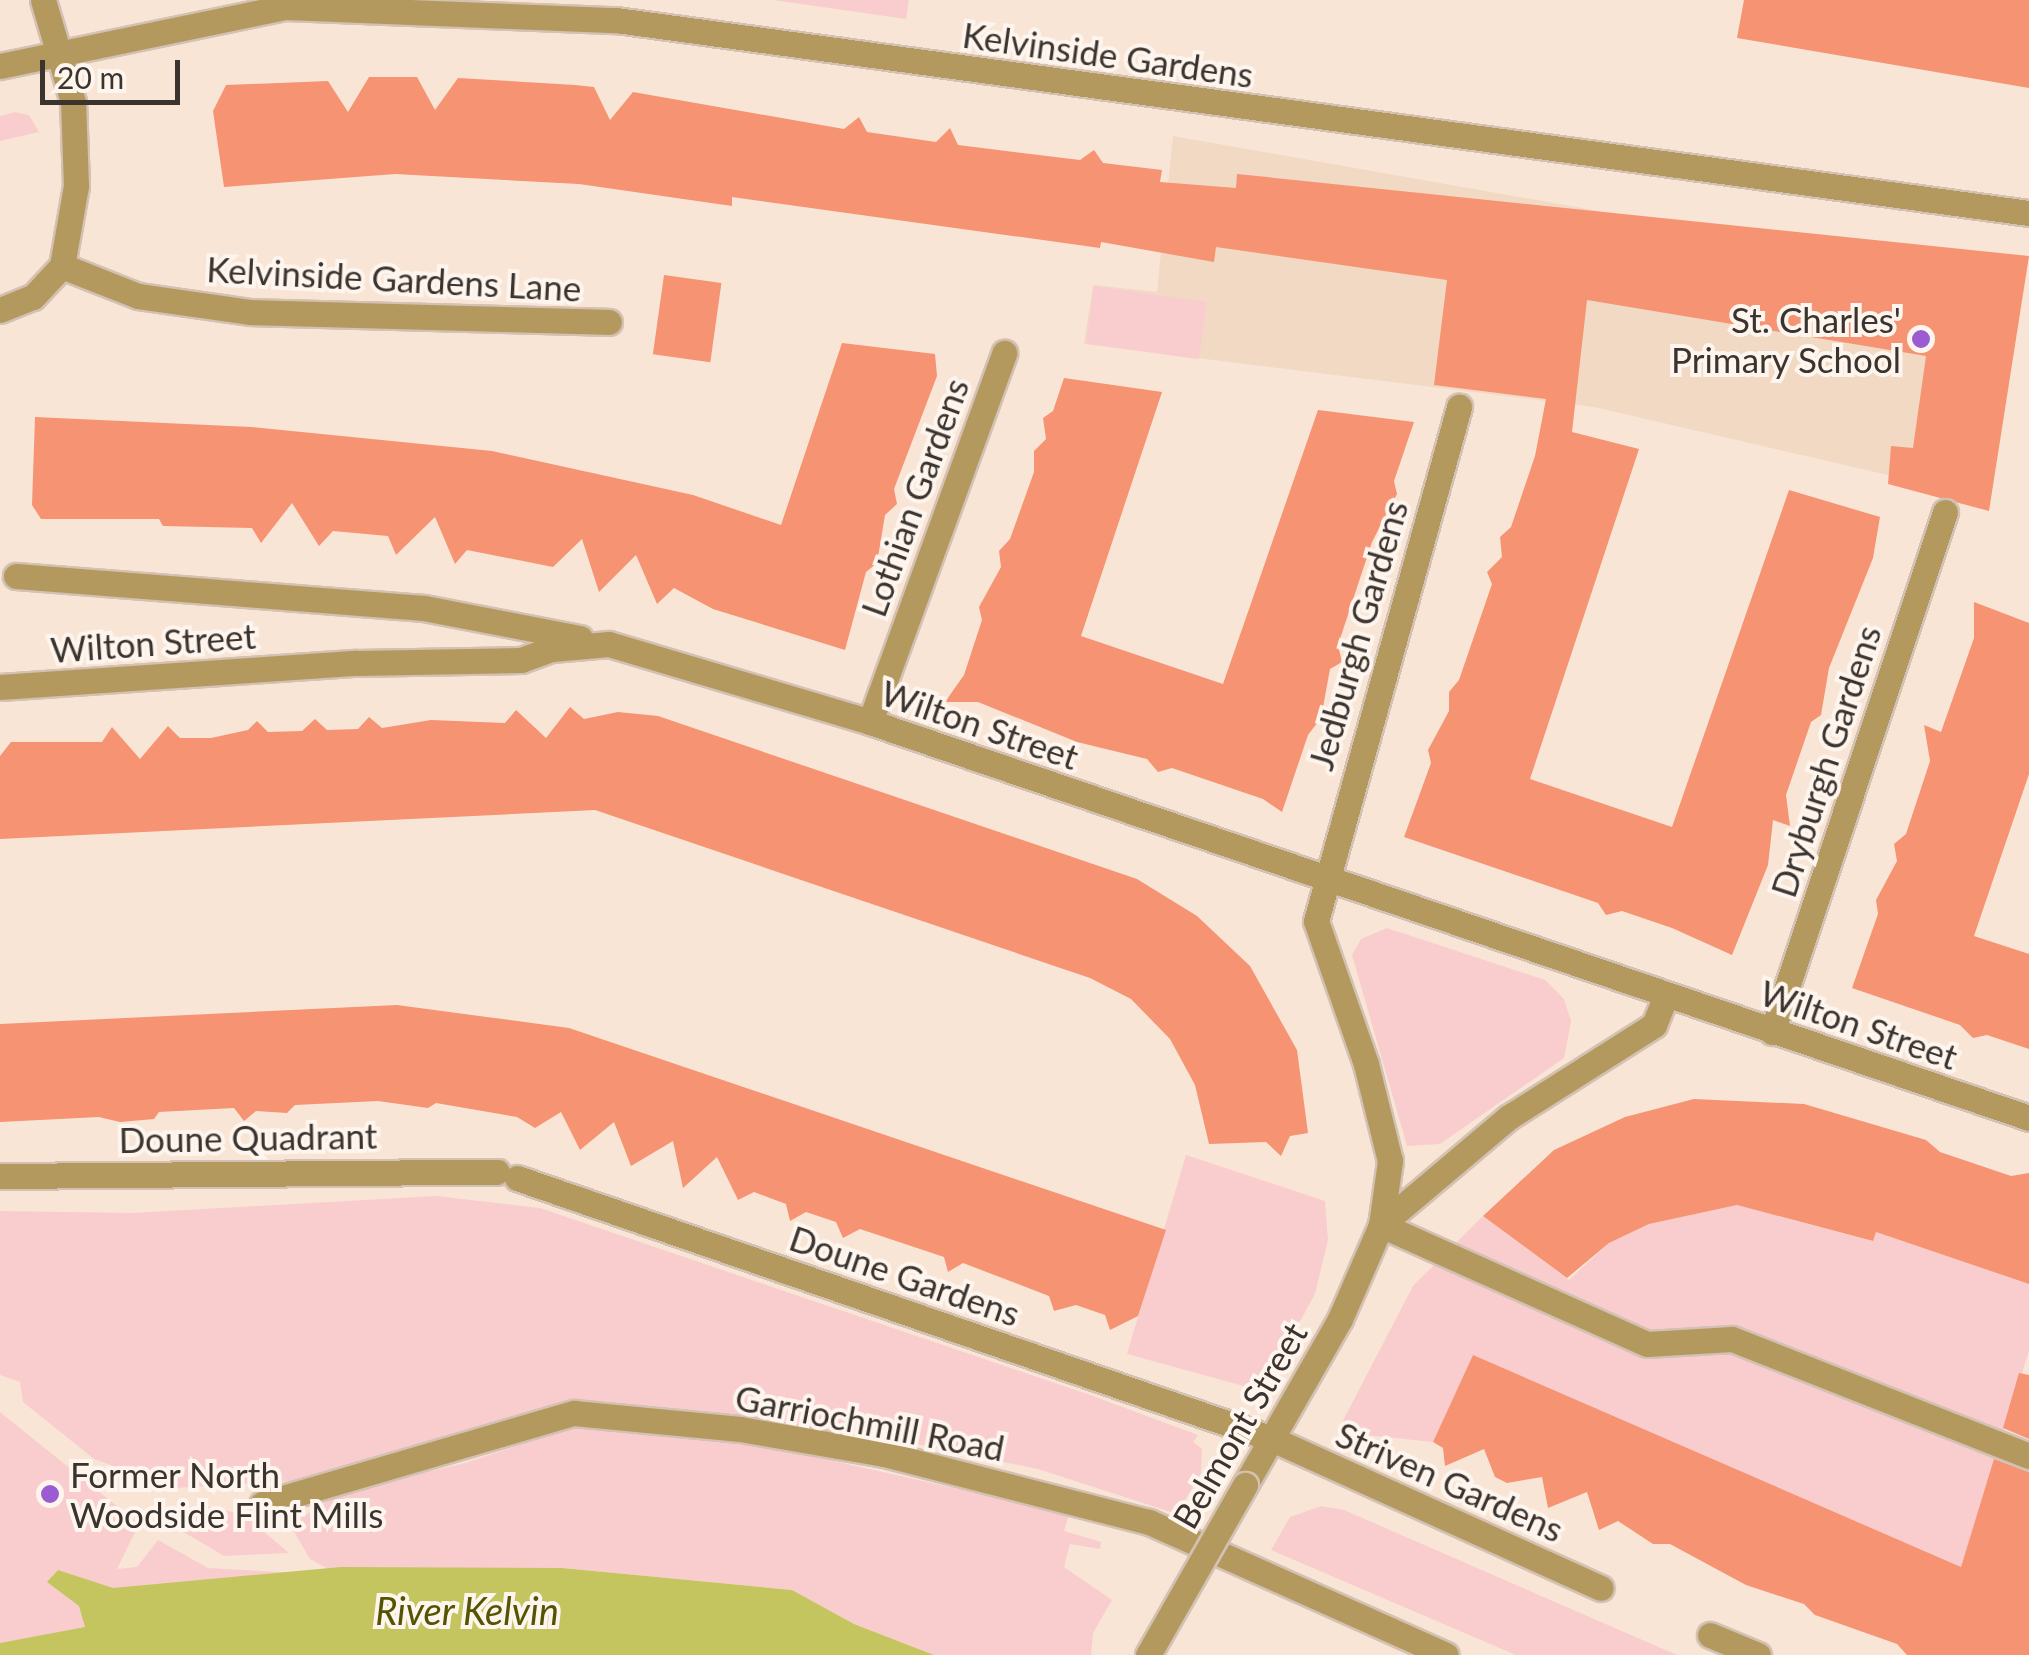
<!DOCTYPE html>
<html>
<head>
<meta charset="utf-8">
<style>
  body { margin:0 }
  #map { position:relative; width:2029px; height:1655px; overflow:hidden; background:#f9e5d5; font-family:Lato,sans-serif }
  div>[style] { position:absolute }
  .built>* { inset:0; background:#f1d9c3 }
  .green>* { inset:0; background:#f9cdce; transform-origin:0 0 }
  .water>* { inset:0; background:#c4c55e }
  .building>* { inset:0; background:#f59373; transform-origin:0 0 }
  .roads { filter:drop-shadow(2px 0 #d3c1b3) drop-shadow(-2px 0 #d3c1b3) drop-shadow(0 2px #d3c1b3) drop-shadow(0 -2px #d3c1b3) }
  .street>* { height:25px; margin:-12.5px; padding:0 12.5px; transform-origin:12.5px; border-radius:12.5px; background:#b4995e }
  .bridges { filter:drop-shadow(2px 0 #d3c1b3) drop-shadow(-2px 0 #d3c1b3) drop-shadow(0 2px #d3c1b3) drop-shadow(0 -2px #d3c1b3) }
  .street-bridge>* { height:25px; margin:-12.5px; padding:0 12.5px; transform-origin:12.5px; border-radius:12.5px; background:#b4995e }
  .dots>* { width:28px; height:28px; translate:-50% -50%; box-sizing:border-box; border:5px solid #fdf5ee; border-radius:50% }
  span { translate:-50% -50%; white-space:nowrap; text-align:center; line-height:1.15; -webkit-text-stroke:8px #fdf5ee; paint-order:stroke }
  .street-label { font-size:35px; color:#3b332d }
  .poi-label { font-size:35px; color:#3b332d }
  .right { translate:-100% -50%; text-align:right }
  .left { translate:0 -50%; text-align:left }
  .water-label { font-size:38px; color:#555400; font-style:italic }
  .scale { position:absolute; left:40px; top:60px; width:140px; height:45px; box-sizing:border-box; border:5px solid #3b332d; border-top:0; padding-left:12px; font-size:30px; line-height:35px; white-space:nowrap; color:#3b332d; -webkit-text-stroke:8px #fdf5ee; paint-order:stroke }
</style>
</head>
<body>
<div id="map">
  <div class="built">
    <i style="clip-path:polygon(1173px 136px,2019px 285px,1983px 497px,1594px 407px,1084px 344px,1093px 285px,1157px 292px)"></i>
  </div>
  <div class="green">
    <i style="clip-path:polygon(773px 0,909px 0,906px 19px)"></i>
    <i style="clip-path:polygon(15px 112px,29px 115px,39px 132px,0 141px,0 116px)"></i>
    <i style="left:1094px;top:286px;width:114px;height:58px;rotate:8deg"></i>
    <i style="clip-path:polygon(1387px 928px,1545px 980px,1564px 999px,1571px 1021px,1564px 1058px,1440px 1144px,1407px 1146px,1352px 955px,1361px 939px)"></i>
    <i style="clip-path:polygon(1186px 1155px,1325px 1201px,1328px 1240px,1315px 1294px,1262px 1391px,1127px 1354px)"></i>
    <i style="clip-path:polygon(436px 1196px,540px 1208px,1090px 1395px,1198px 1435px,1193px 1442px,1202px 1449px,1201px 1473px,1177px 1514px,1038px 1469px,863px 1433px,587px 1401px,295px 1481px,175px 1488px,94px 1459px,23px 1402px,20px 1382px,0 1375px,0 1211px,132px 1213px)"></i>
    <i style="clip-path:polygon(1737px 1205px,1872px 1241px,1876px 1232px,2029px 1284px,2029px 1351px,1961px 1567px,1473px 1356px,1433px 1442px,1337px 1432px,1413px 1286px,1483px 1216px,1569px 1280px,1609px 1243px,1649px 1224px)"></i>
    <i style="clip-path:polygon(0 1412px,139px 1524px,117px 1569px,137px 1567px,158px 1540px,208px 1568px,299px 1573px,113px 1589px,58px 1570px,48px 1582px,80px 1606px,86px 1628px,0 1643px)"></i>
    <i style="clip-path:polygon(585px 1423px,745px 1441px,1069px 1514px,1064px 1531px,1101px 1542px,1100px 1549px,1070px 1544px,1064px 1567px,1112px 1600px,1093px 1633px,1091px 1655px,934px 1655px,854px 1624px,792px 1590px,562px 1568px,328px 1569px,310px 1559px,290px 1525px,339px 1493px,465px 1463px)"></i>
    <i style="clip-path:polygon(1321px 1506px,1344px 1510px,1677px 1655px,1516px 1655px,1271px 1550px,1290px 1517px)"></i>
    <i style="clip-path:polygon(208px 1507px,243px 1514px,289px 1553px,224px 1556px,170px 1524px,182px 1510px)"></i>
  </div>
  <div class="water">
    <i style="clip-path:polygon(341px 1567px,562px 1568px,792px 1590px,854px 1624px,934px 1655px,0 1655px,0 1643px,85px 1627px,79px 1606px,47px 1582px,58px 1570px,113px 1588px)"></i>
  </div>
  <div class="building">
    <i style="clip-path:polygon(1744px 0,2029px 0,2029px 88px,1737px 38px)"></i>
    <i style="clip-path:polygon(369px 77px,417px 77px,435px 110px,458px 78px,575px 85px,594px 87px,610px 120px,633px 92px,844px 129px,859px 117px,867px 132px,936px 142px,950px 128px,958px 145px,1080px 160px,1094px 150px,1103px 163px,1162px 170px,1160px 182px,1236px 188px,1237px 174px,2029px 256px,1989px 511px,1888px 484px,1891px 446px,1913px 448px,1926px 356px,1587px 300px,1572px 432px,1639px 449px,1530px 779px,1672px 827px,1789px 490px,1880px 517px,1873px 558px,1829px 668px,1821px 715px,1811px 722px,1786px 795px,1790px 826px,1773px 820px,1768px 865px,1732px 955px,1672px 928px,1622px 911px,1606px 915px,1598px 903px,1404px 837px,1431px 763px,1428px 750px,1449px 711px,1449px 692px,1459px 680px,1492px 584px,1487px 572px,1502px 557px,1500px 537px,1511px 527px,1535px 456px,1546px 399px,1434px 385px,1447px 280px,1216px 247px,1214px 262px,1101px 242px,1100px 248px,732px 197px,732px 206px,579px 184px,395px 174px,224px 187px,213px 111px,226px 85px,328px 81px,348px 112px)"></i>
    <i style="left:664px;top:275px;width:58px;height:80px;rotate:8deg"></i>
    <i style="clip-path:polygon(842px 343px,935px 354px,937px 376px,894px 489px,897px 504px,885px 515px,877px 563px,866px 572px,845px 650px,713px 609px,674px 588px,657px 604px,636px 555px,599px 592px,582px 539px,553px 567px,467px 550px,455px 564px,435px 517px,396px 555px,388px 536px,333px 531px,319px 546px,292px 503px,261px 543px,252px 528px,163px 526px,159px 519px,41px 519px,32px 505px,35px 417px,251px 427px,492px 451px,693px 495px,781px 525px)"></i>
    <i style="clip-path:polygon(1064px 378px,1162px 392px,1081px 636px,1223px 684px,1318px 410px,1414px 422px,1394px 481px,1397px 494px,1372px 542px,1338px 645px,1342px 662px,1330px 669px,1321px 718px,1308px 735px,1282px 812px,1263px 799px,1172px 768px,1158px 772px,1147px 759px,1077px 742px,978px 702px,945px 702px,964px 675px,982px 620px,979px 607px,1001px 567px,999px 551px,1010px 539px,1034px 472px,1034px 451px,1046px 439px,1043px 418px,1053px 411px)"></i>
    <i style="clip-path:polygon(1974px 602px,2029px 623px,2029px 774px,1974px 936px,2029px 954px,2029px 1049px,1987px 1035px,1973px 1038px,1960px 1025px,1852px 988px,1878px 914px,1876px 900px,1897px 861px,1894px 844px,1906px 834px,1930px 761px,1924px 725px,1941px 732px,1974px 638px)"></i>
    <i style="clip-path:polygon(570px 707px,584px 719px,618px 712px,658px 716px,1137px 879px,1197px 916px,1250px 966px,1297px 1050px,1308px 1133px,1290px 1136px,1281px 1156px,1266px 1142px,1209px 1144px,1195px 1085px,1170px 1039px,1131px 999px,1090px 978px,595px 810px,0 839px,0 756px,11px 742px,102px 742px,112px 727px,140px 759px,168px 726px,180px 738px,211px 738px,248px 730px,257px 721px,268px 732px,302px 731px,315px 719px,327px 730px,358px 729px,369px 717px,382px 728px,431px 720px,505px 723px,516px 710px,546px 738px)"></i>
    <i style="clip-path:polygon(397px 1005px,569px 1028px,1166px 1230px,1138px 1316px,1110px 1330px,1105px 1315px,1076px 1305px,1054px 1311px,1049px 1296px,963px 1263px,948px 1272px,944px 1257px,860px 1229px,843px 1238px,836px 1222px,806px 1212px,790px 1221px,786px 1204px,754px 1192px,738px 1200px,717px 1157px,683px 1188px,673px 1141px,631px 1166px,614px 1122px,580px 1150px,561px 1112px,535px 1128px,517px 1117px,436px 1103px,428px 1108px,378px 1101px,295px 1105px,287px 1113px,256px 1111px,244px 1121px,234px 1108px,159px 1112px,154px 1119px,120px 1122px,99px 1117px,0 1122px,0 1024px)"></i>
    <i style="clip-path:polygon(1694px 1099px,1804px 1104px,1926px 1140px,1940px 1152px,2011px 1176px,2029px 1173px,2029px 1284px,1876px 1232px,1873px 1241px,1737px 1205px,1649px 1224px,1609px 1243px,1567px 1278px,1483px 1216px,1554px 1150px,1625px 1117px)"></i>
    <i style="clip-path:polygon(1473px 1355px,1961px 1567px,1994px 1459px,2029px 1472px,2029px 1655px,1907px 1655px,1897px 1644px,1815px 1615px,1804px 1604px,1746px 1585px,1670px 1544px,1653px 1544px,1618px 1521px,1599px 1530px,1587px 1492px,1548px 1508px,1542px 1477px,1507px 1483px,1495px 1477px,1484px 1449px,1445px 1466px,1443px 1448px,1433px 1442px)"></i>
    <i style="clip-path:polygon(2019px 1373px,2029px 1375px,2029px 1439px,2003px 1428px)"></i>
  </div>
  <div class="roads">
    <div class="street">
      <i style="left:0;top:66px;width:292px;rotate:-11.7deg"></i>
      <i style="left:286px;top:7px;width:330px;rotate:2.3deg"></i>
      <i style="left:616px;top:20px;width:1426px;rotate:7.78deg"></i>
      <i style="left:62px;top:266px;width:82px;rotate:21.5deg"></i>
      <i style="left:138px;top:296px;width:114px;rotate:8.1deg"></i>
      <i style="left:251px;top:312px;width:358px;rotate:1.6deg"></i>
      <i style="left:0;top:310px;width:35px;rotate:-22deg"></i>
      <i style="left:33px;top:297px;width:42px;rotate:-46.9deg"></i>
      <i style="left:62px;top:266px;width:81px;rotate:-80.1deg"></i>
      <i style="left:76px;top:186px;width:84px;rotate:-92deg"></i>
      <i style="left:73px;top:102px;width:106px;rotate:-106.4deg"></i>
      <i style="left:16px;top:576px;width:409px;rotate:4.5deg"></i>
      <i style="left:424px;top:608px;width:159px;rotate:10.9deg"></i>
      <i style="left:0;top:687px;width:357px;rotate:-3.9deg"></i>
      <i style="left:356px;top:663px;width:165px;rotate:-1deg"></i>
      <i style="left:521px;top:660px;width:33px;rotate:-20deg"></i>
      <i style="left:552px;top:649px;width:57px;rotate:-5deg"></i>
      <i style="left:609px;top:644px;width:272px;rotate:16.6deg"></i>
      <i style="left:870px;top:722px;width:1225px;rotate:18.86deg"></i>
      <i style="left:870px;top:722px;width:393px;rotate:-70deg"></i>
      <i style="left:1772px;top:1032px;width:548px;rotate:-71.6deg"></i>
      <i style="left:0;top:1176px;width:497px;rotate:-0.5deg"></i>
      <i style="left:517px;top:1178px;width:797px;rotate:19.05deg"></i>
      <i style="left:1270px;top:1438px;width:363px;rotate:24.4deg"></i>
      <i style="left:1381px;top:1225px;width:291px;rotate:24.1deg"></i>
      <i style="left:1647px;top:1344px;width:85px;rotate:-3.4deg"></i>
      <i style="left:1732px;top:1339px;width:319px;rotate:21.5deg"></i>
      <i style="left:1381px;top:1225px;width:167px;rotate:-40.2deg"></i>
      <i style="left:1509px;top:1117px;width:172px;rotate:-32.4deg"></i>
      <i style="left:1654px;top:1025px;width:31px;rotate:-68deg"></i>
      <i style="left:1245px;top:1485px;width:191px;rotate:-60.2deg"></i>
      <i style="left:1340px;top:1319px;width:103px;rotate:-66.4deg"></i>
      <i style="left:1381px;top:1225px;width:65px;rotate:-82deg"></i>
      <i style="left:1390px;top:1161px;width:100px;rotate:-103.9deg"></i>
      <i style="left:1366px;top:1064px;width:151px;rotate:-109.3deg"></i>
      <i style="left:1316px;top:921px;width:534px;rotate:-74.45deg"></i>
      <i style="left:262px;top:1504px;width:325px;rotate:-16.3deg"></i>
      <i style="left:574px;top:1413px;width:167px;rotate:5.5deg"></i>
      <i style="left:740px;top:1429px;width:146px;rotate:9.8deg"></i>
      <i style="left:884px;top:1454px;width:274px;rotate:14.4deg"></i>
      <i style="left:1149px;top:1522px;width:325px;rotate:24.1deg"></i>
      <i style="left:1710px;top:1635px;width:52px;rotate:22.6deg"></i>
    </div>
  </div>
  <div class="bridges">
    <div class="street-bridge">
      <i style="left:1148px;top:1655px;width:196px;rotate:-60.3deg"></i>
    </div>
  </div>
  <div class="dots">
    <i style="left:1921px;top:339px;background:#9b5cd3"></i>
    <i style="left:50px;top:1494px;background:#9b5cd3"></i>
  </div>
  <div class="street-label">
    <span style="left:1108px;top:54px;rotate:8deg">Kelvinside Gardens</span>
    <span style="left:394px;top:278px;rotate:3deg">Kelvinside Gardens Lane</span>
    <span style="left:914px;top:497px;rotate:-70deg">Lothian Gardens</span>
    <span style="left:1357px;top:635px;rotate:-74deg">Jedburgh Gardens</span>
    <span style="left:153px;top:642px;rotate:-4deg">Wilton Street</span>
    <span style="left:980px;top:724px;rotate:19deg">Wilton Street</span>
    <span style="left:1825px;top:761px;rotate:-72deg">Dryburgh Gardens</span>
    <span style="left:1859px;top:1024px;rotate:19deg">Wilton Street</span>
    <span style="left:248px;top:1137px;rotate:-1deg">Doune Quadrant</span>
    <span style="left:905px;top:1275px;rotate:19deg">Doune Gardens</span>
    <span style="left:870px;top:1422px;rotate:11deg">Garriochmill Road</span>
    <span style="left:1239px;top:1425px;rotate:-60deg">Belmont Street</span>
    <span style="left:1450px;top:1481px;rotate:24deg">Striven Gardens</span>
  </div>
  <div class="poi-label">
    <span class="right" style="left:1901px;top:339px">St. Charles'<br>Primary School</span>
    <span class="left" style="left:70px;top:1494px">Former North<br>Woodside Flint Mills</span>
  </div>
  <div class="water-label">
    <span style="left:467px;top:1611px">River Kelvin</span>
  </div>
  <div class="scale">20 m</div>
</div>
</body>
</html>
